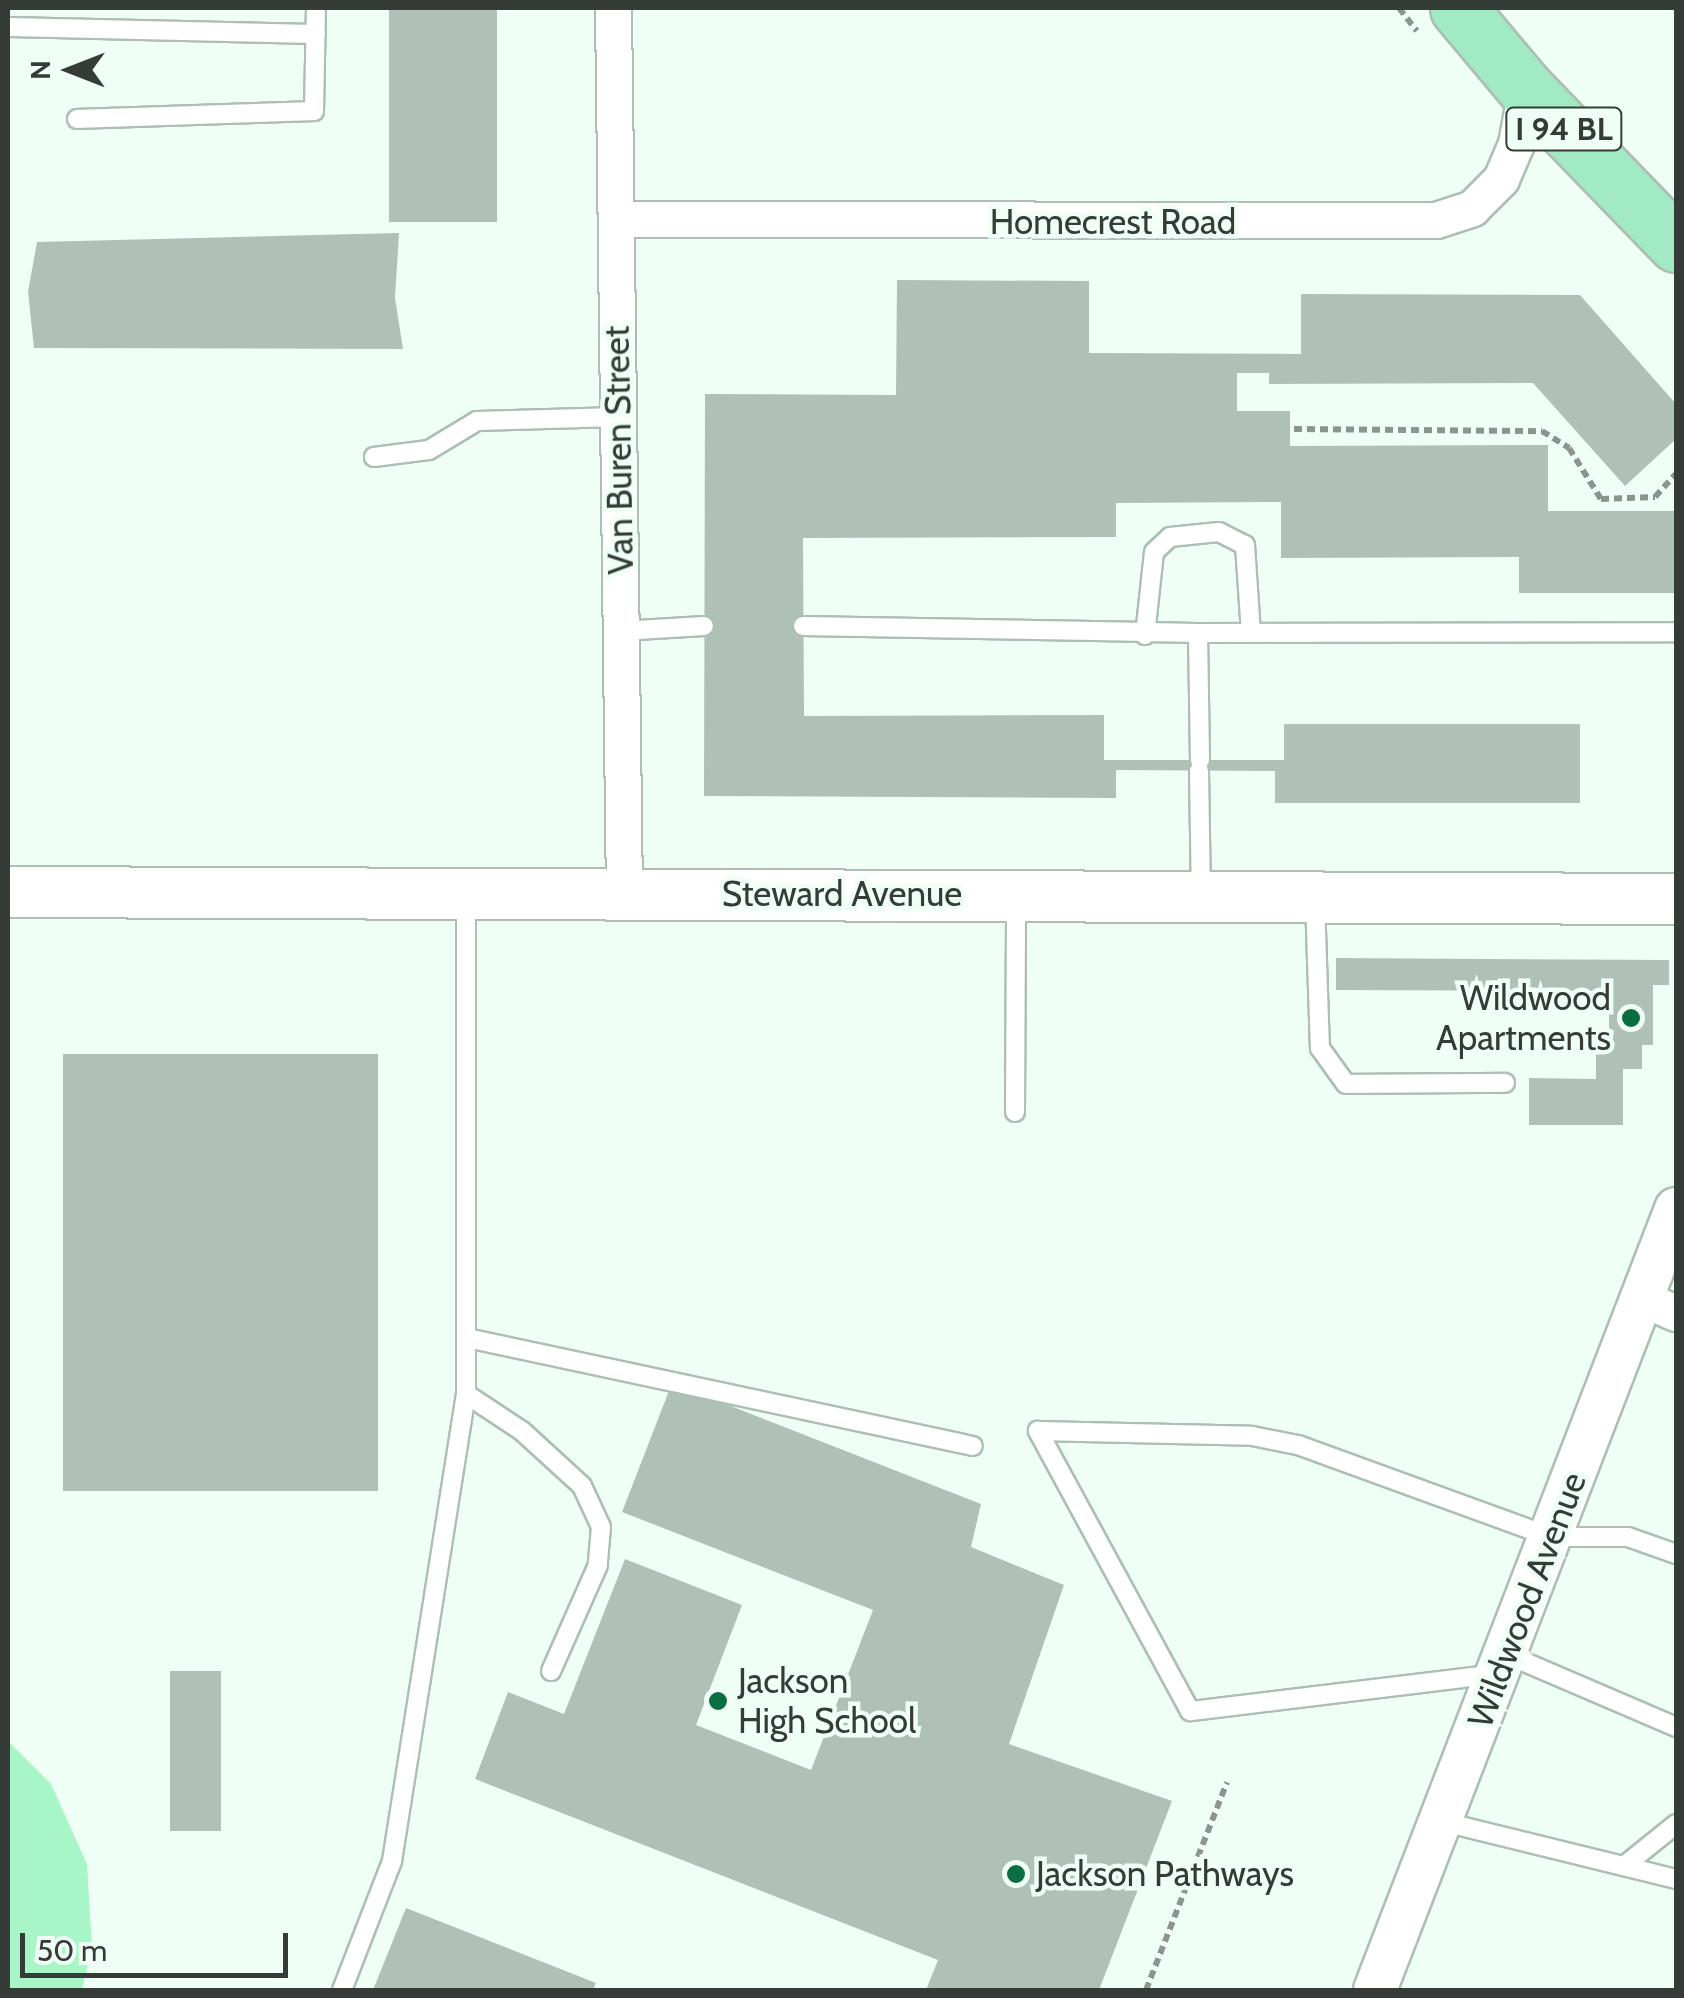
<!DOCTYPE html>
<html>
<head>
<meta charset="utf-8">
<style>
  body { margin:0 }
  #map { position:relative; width:1684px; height:1998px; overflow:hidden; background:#f0fff5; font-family:Cabin,sans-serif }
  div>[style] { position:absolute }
  .green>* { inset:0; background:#a8f6c8 }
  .building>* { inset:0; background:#afc1b6; transform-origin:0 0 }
  .path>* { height:6px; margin-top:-3px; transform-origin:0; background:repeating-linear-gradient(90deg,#8b958e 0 8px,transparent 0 13px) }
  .roads { filter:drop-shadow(2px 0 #adbfb3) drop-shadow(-2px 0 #adbfb3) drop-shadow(0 2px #adbfb3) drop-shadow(0 -2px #adbfb3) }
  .service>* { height:18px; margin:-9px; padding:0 9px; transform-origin:9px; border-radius:9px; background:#fff }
  .minor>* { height:35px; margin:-17.5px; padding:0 17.5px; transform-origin:17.5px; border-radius:17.5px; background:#fff }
  .tertiary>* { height:42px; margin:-21px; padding:0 21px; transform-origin:21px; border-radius:21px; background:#fff }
  .secondary>* { height:50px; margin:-25px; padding:0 25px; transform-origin:25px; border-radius:25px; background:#fff }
  .primary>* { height:55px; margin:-27.5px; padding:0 27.5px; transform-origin:27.5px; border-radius:27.5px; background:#a1eac4 }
  .dots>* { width:28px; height:28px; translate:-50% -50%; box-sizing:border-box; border:5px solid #f0fff5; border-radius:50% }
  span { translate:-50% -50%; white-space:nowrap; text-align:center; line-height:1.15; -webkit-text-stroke:9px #f0fff5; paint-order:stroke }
  .shield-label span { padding:2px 8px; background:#f0fff5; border:2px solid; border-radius:8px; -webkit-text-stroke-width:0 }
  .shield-label { font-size:32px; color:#353c37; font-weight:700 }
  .street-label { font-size:35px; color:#353c37 }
  .poi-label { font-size:35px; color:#353c37 }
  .right { translate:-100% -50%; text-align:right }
  .left { translate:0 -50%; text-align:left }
  .frame { position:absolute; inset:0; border:10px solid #353c37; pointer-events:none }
  .north { position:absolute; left:20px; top:20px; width:100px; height:100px; -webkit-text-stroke:8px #f0fff5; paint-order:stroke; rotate:270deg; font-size:28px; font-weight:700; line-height:40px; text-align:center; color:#353c37 }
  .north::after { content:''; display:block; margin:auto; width:35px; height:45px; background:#353c37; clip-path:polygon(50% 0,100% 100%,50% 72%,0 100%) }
  .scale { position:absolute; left:20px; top:1933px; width:268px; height:45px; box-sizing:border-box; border:5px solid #353c37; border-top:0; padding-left:12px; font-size:30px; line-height:35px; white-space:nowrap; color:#353c37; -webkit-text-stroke:8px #f0fff5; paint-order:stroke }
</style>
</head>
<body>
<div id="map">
  <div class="green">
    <i style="clip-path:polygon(8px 1741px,51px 1784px,87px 1864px,92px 1947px,82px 1990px,8px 1990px)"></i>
  </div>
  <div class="building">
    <i style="left:389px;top:8px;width:108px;height:214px"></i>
    <i style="clip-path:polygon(399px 233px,395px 298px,403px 349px,34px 348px,28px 292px,37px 242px)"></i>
    <i style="clip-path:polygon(897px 280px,1089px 281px,1089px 353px,1301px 354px,1301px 294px,1580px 295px,1676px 404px,1676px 439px,1625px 486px,1533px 383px,1269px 384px,1269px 373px,1237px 373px,1237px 411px,1290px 411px,1290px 446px,1548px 445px,1548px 511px,1676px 511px,1676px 593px,1519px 593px,1519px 557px,1281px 558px,1281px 502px,1116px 503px,1116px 537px,803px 538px,804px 716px,1104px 715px,1104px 760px,1284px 760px,1284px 724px,1580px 724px,1580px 803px,1275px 803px,1275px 771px,1116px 770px,1116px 798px,704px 796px,705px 394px,896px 395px)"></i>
    <i style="clip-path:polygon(1336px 958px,1669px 960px,1669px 985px,1653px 985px,1653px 1045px,1642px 1045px,1642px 1069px,1623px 1069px,1623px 1125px,1529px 1125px,1529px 1078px,1596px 1079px,1596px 1046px,1609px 1046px,1609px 991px,1336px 990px)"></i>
    <i style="left:63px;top:1054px;width:315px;height:437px"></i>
    <i style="clip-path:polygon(672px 1383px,981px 1504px,971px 1547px,1064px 1585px,1009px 1744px,1172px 1801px,1099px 1990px,926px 1990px,938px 1960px,475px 1779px,508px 1692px,564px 1714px,625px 1559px,742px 1605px,696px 1725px,811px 1770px,873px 1610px,622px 1512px)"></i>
    <i style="left:170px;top:1671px;width:51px;height:160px"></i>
    <i style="clip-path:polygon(406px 1908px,596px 1983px,593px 1990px,373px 1990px)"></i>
  </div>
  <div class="path">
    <i style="left:1399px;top:8px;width:29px;rotate:52deg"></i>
    <i style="left:1294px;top:429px;width:248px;rotate:0.5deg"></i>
    <i style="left:1542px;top:431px;width:32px;rotate:32deg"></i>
    <i style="left:1569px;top:448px;width:60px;rotate:57.9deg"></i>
    <i style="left:1601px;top:499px;width:54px;rotate:-2.1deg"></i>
    <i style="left:1655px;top:497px;width:31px;rotate:-48deg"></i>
    <i style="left:1146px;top:1990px;width:223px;rotate:-68.7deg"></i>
  </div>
  <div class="roads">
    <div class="service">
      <i style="left:8px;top:27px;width:308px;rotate:1.3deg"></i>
      <i style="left:77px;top:119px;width:237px;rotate:-1.9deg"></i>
      <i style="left:314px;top:111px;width:103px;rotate:-88.9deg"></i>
      <i style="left:374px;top:457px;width:55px;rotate:-7.3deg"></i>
      <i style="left:429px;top:450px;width:56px;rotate:-31.1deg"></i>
      <i style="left:477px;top:421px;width:141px;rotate:-1.6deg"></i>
      <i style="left:803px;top:626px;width:395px;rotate:1deg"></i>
      <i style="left:1198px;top:633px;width:127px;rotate:89.1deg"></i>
      <i style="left:621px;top:631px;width:83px;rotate:-3.4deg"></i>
      <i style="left:1198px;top:633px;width:478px;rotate:-0.1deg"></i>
      <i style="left:1145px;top:635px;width:83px;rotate:-83.8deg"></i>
      <i style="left:1154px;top:552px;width:22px;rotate:-43deg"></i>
      <i style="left:1170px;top:537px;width:49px;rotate:-5.8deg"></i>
      <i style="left:1219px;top:532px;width:29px;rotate:27deg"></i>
      <i style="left:1245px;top:545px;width:87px;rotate:86.1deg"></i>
      <i style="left:1199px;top:771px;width:123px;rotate:89.1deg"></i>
      <i style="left:1315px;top:900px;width:148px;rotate:88.1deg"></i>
      <i style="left:1320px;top:1048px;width:44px;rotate:54.2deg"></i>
      <i style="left:1346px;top:1084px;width:159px;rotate:-0.4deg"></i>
      <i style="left:1015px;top:1112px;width:212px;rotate:-89.7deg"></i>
      <i style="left:467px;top:1338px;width:517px;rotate:12.05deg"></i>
      <i style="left:466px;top:1394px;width:67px;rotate:33.5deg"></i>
      <i style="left:522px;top:1431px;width:81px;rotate:42.5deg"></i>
      <i style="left:582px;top:1486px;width:45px;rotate:65.1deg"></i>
      <i style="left:601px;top:1527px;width:38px;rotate:95deg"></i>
      <i style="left:598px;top:1565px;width:116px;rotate:113.9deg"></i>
      <i style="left:1506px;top:1654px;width:185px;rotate:23.2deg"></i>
      <i style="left:1497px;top:1674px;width:309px;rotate:173.1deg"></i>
      <i style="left:1190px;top:1711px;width:319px;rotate:-118.5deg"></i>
      <i style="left:1038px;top:1431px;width:214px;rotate:1.3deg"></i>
      <i style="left:1252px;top:1436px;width:47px;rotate:11.1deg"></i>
      <i style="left:1298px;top:1445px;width:269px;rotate:20deg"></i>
      <i style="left:1551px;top:1537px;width:77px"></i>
      <i style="left:1628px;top:1537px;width:51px;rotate:19.5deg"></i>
      <i style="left:1440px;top:1821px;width:243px;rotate:13.8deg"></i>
      <i style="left:1624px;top:1866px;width:67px;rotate:-38.9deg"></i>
      <i style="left:342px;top:1990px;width:138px;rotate:-68.8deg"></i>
      <i style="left:392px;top:1861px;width:473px;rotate:-81deg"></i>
      <i style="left:466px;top:1394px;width:497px;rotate:-90deg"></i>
    </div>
    <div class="minor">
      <i style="left:613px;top:8px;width:885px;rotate:89.29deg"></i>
      <i style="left:617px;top:219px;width:819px;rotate:0.07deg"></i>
      <i style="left:1436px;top:220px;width:38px;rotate:-18deg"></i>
      <i style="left:1472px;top:208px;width:41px;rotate:-45deg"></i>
      <i style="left:1501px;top:179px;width:38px;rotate:-67deg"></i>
      <i style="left:1516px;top:144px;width:56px;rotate:-79.7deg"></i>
      <i style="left:1644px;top:1299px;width:35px;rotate:24deg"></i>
    </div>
    <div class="tertiary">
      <i style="left:1375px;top:1990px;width:837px;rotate:-68.92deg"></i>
    </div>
    <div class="secondary">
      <i style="left:8px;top:892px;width:1668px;rotate:0.24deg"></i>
    </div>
    <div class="primary">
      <i style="left:1458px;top:8px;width:106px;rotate:50deg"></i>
      <i style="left:1526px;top:89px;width:216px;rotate:45.9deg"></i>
    </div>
  </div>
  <div class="dots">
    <i style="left:1631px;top:1018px;background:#0a6e43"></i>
    <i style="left:718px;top:1701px;background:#0a6e43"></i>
    <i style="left:1016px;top:1874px;background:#0a6e43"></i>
  </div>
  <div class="shield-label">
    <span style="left:1564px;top:129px">I 94 BL</span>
  </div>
  <div class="street-label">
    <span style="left:1113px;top:222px">Homecrest Road</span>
    <span style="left:619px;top:450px;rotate:-91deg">Van Buren Street</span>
    <span style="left:842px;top:894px">Steward Avenue</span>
    <span style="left:1527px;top:1600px;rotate:-69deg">Wildwood Avenue</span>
  </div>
  <div class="poi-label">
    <span class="right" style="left:1611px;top:1018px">Wildwood<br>Apartments</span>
    <span class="left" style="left:738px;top:1701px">Jackson<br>High School</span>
    <span class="left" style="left:1036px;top:1874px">Jackson Pathways</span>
  </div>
  <div class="frame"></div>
  <div class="north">N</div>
  <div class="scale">50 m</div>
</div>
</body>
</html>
